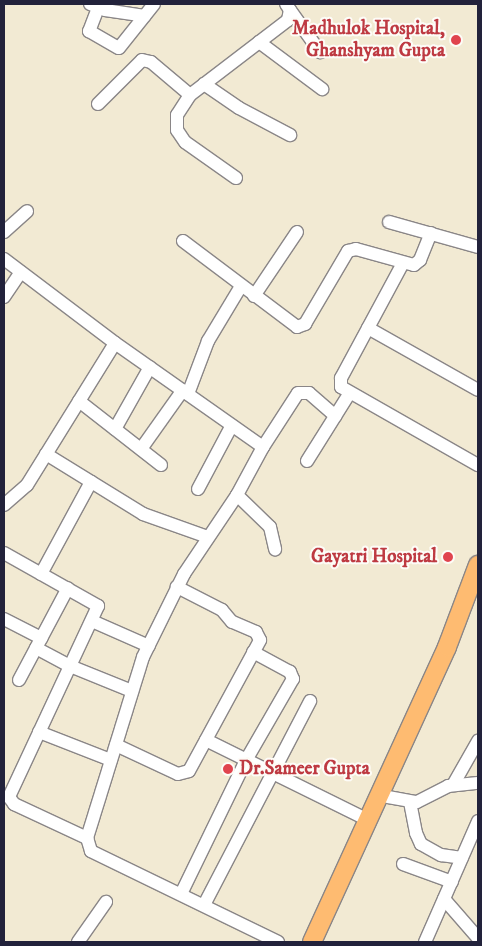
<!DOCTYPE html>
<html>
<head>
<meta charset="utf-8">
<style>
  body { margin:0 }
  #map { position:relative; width:482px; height:946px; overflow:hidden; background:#f2ead3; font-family:"IM FELL DW Pica",serif }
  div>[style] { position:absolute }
  .roads { filter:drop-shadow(1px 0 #8a8687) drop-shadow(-1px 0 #8a8687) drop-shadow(0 1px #8a8687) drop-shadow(0 -1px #8a8687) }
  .minor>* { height:12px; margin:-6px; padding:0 6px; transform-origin:6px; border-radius:6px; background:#fff }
  .highway>* { height:18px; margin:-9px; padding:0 9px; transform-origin:9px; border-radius:9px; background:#febb71 }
  .dots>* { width:14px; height:14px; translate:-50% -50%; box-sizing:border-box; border:2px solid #fdfcf7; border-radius:50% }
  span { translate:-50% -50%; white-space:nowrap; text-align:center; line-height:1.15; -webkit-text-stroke:4px #fdfcf7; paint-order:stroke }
  .health-label { font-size:19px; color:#be3a42; font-weight:700 }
  .right { translate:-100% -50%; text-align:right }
  .left { translate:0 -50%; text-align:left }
  .frame { position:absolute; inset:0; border:5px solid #22223b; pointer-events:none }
</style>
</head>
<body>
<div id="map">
  <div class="roads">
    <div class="minor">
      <i style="left:90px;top:4px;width:16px;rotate:22deg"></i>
      <i style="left:105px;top:10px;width:40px;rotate:8.5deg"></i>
      <i style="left:98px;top:8px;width:25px;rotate:111deg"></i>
      <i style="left:89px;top:31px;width:34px;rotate:30deg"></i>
      <i style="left:119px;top:48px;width:56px;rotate:-51.5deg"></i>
      <i style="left:290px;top:10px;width:52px;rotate:54.5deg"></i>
      <i style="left:259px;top:42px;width:79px;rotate:36.7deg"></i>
      <i style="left:204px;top:84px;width:42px;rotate:34.4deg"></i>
      <i style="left:239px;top:108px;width:58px;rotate:27.9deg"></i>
      <i style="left:98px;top:104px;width:62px;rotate:-45deg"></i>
      <i style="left:142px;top:60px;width:9px;rotate:13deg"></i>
      <i style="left:151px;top:62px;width:51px;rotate:40.2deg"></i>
      <i style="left:236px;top:178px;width:62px;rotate:-144.8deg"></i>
      <i style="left:185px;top:142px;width:14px;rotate:-124deg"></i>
      <i style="left:177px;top:130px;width:15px;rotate:-90deg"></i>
      <i style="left:177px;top:115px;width:24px;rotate:-57deg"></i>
      <i style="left:190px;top:95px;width:123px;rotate:-37.4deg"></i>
      <i style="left:288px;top:20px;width:10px;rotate:-79deg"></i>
      <i style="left:290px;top:10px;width:7px;rotate:-124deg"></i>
      <i style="left:389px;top:222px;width:92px;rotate:15.7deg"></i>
      <i style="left:4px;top:232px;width:31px;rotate:-42deg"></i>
      <i style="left:183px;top:241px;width:143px;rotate:37deg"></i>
      <i style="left:297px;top:327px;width:9px;rotate:-21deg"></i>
      <i style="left:305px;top:324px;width:85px;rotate:-59.5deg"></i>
      <i style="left:348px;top:251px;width:8px;rotate:-14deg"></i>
      <i style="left:356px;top:249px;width:60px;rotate:15.4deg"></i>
      <i style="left:414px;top:265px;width:8px;rotate:-40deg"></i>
      <i style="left:420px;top:260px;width:29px;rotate:-68deg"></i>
      <i style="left:4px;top:259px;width:139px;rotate:37.1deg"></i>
      <i style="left:115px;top:343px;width:181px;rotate:35.1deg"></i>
      <i style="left:403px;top:263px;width:131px;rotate:118.3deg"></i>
      <i style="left:341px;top:378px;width:9px;rotate:90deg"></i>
      <i style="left:341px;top:387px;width:158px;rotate:29.7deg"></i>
      <i style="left:254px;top:296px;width:77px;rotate:-56.1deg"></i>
      <i style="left:4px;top:297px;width:30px;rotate:-56deg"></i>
      <i style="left:368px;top:328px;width:126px;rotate:29.4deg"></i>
      <i style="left:188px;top:394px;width:57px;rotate:-69.3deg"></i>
      <i style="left:208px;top:341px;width:64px;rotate:-59deg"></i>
      <i style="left:79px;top:401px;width:104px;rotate:38deg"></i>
      <i style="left:115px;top:429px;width:71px;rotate:-60.6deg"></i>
      <i style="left:141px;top:449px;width:72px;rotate:-54.6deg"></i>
      <i style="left:46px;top:454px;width:114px;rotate:31.7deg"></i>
      <i style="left:143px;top:514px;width:69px;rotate:19.5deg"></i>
      <i style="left:307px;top:461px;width:79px;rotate:-57.9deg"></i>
      <i style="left:198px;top:489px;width:72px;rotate:-62deg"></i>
      <i style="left:237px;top:495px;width:46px;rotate:44.1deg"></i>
      <i style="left:270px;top:527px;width:23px;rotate:77deg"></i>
      <i style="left:4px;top:505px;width:30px;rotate:-41deg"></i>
      <i style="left:27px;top:485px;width:167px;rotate:-58.2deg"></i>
      <i style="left:4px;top:553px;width:108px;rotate:29.4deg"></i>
      <i style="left:98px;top:606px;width:211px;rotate:115deg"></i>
      <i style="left:9px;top:797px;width:9px;rotate:54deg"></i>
      <i style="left:14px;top:804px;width:81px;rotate:25deg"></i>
      <i style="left:41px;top:574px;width:105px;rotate:-61.5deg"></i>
      <i style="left:4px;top:619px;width:42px;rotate:27.2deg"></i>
      <i style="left:92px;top:621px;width:62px;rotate:23.7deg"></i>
      <i style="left:36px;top:648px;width:38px;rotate:28deg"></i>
      <i style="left:70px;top:666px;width:67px;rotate:22deg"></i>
      <i style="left:19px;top:680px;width:104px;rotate:-62deg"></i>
      <i style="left:39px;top:732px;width:77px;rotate:21.3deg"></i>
      <i style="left:206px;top:740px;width:181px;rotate:26.3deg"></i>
      <i style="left:116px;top:745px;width:68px;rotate:25.1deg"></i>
      <i style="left:178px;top:774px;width:11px;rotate:-15deg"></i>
      <i style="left:189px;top:771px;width:149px;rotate:-61.5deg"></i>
      <i style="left:260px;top:640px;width:9px;rotate:-117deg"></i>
      <i style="left:256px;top:632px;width:26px;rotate:-157deg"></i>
      <i style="left:232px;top:622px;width:16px;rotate:-130deg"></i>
      <i style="left:222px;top:610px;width:51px;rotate:-152.9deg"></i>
      <i style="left:453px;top:785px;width:51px;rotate:-60.4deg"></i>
      <i style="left:388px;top:797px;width:29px;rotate:10deg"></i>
      <i style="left:417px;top:802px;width:35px;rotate:-27deg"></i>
      <i style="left:448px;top:786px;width:30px;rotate:-6deg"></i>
      <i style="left:410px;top:802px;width:32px;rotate:79deg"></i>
      <i style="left:416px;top:833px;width:12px;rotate:66deg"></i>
      <i style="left:421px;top:844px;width:23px;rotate:29deg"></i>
      <i style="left:441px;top:855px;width:21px;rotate:8deg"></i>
      <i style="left:403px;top:864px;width:52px;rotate:20.2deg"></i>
      <i style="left:181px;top:894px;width:147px;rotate:-64.1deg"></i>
      <i style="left:245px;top:762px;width:96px;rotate:-60deg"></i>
      <i style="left:293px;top:679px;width:8px;rotate:-113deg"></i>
      <i style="left:290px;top:672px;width:42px;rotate:-151.6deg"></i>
      <i style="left:444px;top:899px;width:52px;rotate:48.9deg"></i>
      <i style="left:204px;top:905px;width:230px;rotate:-62.5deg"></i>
      <i style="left:78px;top:942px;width:49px;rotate:-55deg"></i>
      <i style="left:278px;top:942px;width:208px;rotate:-154.1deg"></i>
      <i style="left:91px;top:851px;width:14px;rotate:-107deg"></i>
      <i style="left:87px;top:838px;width:189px;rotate:-72.8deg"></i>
      <i style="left:143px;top:657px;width:93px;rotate:-63.7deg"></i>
      <i style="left:184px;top:574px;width:95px;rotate:-56.1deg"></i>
      <i style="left:237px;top:495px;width:55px;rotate:-61.6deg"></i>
      <i style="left:263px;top:447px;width:64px;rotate:-57.1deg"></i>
      <i style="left:298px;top:393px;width:11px"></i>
      <i style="left:309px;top:393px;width:35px;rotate:41deg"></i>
      <i style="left:425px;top:942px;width:132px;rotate:-66.3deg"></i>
    </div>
    <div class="highway">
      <i style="left:312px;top:942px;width:324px;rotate:-65.4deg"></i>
      <i style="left:447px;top:647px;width:88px;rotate:-69.3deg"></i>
    </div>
  </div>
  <div class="dots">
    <i style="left:456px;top:40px;background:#e0444e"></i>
    <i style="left:448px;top:557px;background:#e0444e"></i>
    <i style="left:228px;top:769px;background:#e0444e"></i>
  </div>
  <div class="health-label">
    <span class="right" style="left:445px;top:40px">Madhulok Hospital,<br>Ghanshyam Gupta</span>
    <span class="right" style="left:437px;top:557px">Gayatri Hospital</span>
    <span class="left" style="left:239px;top:769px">Dr.Sameer Gupta</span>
  </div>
  <div class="frame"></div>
</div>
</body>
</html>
